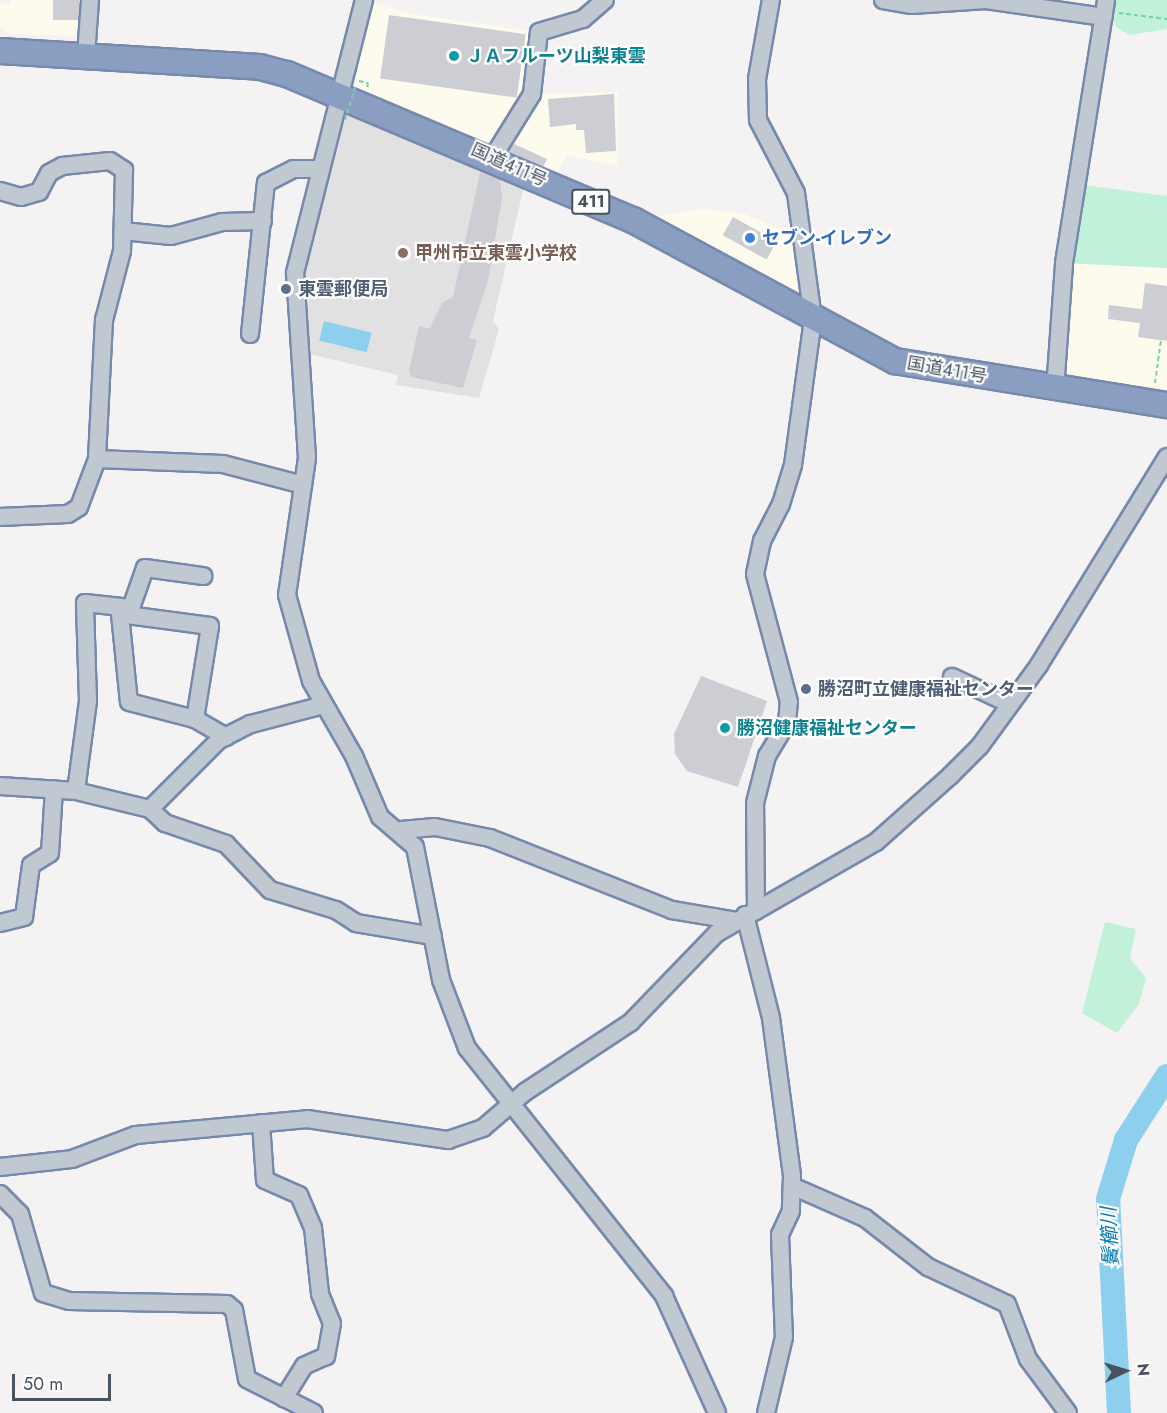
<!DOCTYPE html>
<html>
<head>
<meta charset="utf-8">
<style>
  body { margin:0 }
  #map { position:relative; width:1167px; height:1413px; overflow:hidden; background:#f4f2f2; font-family:Jost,"Noto Sans JP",sans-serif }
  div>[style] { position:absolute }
  .commercial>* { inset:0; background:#fdfaee }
  .education>* { inset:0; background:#e2e1e1 }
  .green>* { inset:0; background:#c2f1d9 }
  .water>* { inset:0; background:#8ecfee; transform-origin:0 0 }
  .river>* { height:24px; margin:-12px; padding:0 12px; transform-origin:12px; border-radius:12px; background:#8ecfee }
  .building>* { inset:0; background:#ccced4; transform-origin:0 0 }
  .path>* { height:2px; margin-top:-1px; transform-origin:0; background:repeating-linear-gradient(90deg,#79d0af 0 4.5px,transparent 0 7.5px) }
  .roads { filter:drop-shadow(2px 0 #7589ad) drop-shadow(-2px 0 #7589ad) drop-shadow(0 2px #7589ad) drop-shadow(0 -2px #7589ad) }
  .minor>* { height:16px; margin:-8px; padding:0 8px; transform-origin:8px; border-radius:8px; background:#c0c8d1 }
  .highway>* { height:24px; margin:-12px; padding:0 12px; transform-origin:12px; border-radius:12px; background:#8a9ec1 }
  .path-bridge>* { height:2px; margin-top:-1px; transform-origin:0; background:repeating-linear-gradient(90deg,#79d0af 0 4.5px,transparent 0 7.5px) }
  .dots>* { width:16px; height:16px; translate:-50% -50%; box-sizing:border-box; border:3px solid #fff; border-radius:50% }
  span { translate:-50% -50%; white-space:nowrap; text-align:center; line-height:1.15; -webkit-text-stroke:4.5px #fff; paint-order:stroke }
  .shield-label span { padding:2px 4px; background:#fff; border:2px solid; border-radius:4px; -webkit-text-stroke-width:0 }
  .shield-label { font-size:16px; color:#495360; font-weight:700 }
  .culture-label { font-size:18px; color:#0d838f; font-weight:700 }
  .left { translate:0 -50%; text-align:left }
  .street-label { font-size:18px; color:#495360 }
  .shop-label { font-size:18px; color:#366cbe; font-weight:700 }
  .education-label { font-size:18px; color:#785e54; font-weight:700 }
  .service-label { font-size:18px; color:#4e5e75; font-weight:700 }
  .water-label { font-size:20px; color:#0a7cb3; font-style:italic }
  .north { position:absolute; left:1095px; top:1341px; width:60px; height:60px; -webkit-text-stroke:4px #fff; paint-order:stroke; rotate:86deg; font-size:16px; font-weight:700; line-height:24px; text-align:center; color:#495360 }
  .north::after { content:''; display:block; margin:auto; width:21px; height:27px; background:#495360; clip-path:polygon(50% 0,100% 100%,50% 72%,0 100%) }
  .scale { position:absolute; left:12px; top:1374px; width:99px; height:27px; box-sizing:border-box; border:3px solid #495360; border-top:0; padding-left:8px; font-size:18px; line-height:21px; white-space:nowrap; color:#495360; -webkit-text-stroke:4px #fff; paint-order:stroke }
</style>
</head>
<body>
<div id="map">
  <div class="commercial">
    <i style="clip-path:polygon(11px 0,84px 0,81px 36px,10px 34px,0 27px,0 3px,9px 5px)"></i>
    <i style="clip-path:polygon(364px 0,412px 14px,539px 32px,533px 94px,618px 92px,617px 166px,567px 155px,552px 184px,338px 93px)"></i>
    <i style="clip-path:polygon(704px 209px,745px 214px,802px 238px,813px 319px,633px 220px)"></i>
    <i style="clip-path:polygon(1064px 263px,1167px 268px,1167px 404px,1055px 390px)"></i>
  </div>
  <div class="education">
    <i style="clip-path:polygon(338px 93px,527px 173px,493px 321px,499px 329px,479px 398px,396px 385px,398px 375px,301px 352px,295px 272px)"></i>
  </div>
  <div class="green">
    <i style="clip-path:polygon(1113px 0,1167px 0,1167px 29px,1129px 35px,1115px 26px)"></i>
    <i style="clip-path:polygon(1083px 185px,1167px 196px,1167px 268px,1064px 263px)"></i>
    <i style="clip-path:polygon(1105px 922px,1136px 929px,1130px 958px,1146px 978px,1139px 1004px,1117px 1033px,1082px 1013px)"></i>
  </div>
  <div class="water">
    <i style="left:324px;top:321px;width:49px;height:20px;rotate:14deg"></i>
  </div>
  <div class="river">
    <i style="left:1119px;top:1413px;width:214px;rotate:-92.9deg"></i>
    <i style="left:1108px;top:1199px;width:62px;rotate:-73deg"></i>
    <i style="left:1126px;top:1140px;width:76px;rotate:-57.4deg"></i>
  </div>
  <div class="building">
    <i style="left:53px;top:0;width:26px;height:20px"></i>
    <i style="left:389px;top:15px;width:138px;height:64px;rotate:8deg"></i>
    <i style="clip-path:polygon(614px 94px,616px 151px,586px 153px,584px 130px,576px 130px,576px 124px,550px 127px,548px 99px)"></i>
    <i style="clip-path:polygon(514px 144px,547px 159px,543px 167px,508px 152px)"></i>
    <i style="clip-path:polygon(480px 173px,500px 179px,502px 198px,488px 281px,469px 338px,477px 340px,463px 388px,411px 377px,409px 371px,419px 326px,429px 329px,442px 303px,453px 297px)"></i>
    <i style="left:733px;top:217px;width:50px;height:21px;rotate:29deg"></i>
    <i style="clip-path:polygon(1145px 283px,1167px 286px,1167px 341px,1138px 337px,1140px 323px,1108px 319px,1109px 305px,1142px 309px)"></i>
    <i style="clip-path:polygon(701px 676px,767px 701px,738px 787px,687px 771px,675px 754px,674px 734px)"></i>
  </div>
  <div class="path">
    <i style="left:1119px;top:13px;width:48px;rotate:7.1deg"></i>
    <i style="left:359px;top:81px;width:9px;rotate:13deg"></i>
    <i style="left:368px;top:83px;width:6px;rotate:99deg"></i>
    <i style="left:1155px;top:383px;width:43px;rotate:-82.1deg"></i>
  </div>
  <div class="roads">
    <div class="minor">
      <i style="left:364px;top:0;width:281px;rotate:104.2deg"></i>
      <i style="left:295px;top:272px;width:186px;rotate:86.3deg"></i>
      <i style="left:307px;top:458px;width:138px;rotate:98.3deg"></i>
      <i style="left:287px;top:595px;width:89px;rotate:74.4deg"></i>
      <i style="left:311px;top:681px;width:86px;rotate:60.2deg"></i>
      <i style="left:354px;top:756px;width:66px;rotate:66.9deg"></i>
      <i style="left:380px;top:817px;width:46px;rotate:40.6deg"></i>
      <i style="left:415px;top:847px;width:136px;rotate:78.9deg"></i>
      <i style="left:441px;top:980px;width:73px;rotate:69.1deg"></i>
      <i style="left:467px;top:1048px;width:317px;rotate:51.5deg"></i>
      <i style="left:664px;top:1296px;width:128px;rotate:65.6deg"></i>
      <i style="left:883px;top:0;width:29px;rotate:10deg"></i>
      <i style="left:912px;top:5px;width:74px;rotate:-3.9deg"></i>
      <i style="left:986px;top:0;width:119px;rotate:8.2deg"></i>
      <i style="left:86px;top:56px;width:56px;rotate:-85.9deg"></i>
      <i style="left:493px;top:157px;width:74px;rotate:-58.2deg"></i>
      <i style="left:532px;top:94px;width:62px;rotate:-83.6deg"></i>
      <i style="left:539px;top:32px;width:46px;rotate:-16.5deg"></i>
      <i style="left:583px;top:19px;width:29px;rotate:-41deg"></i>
      <i style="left:0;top:191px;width:22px;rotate:16deg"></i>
      <i style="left:21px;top:197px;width:19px;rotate:-16deg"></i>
      <i style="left:39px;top:192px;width:21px;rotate:-62deg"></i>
      <i style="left:49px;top:173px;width:15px;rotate:-28deg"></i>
      <i style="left:62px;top:166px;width:48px;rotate:-5.9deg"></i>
      <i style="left:110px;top:161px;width:17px;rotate:33deg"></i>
      <i style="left:124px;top:170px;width:81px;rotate:91.4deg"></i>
      <i style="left:122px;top:251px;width:71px;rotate:104.6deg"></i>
      <i style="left:104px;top:320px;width:139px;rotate:92.9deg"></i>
      <i style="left:123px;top:231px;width:48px;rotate:5.9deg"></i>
      <i style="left:171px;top:236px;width:53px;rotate:-15.4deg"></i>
      <i style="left:222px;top:222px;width:41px;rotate:-1.4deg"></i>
      <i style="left:250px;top:334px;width:152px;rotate:-84deg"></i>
      <i style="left:266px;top:183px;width:31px;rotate:-27deg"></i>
      <i style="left:294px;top:169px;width:24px"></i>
      <i style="left:1055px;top:390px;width:127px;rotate:-85.9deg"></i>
      <i style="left:1064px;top:263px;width:266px;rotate:-80.9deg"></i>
      <i style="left:0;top:517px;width:68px;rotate:-2.5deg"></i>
      <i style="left:68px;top:514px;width:13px;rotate:-32deg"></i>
      <i style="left:79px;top:507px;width:51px;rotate:-69.4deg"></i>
      <i style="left:97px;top:459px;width:126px;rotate:2.3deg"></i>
      <i style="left:223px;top:464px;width:83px;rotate:14.7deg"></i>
      <i style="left:952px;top:677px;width:64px;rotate:25deg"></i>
      <i style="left:195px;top:719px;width:94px;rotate:-80.8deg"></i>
      <i style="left:210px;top:626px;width:91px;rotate:-172.4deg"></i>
      <i style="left:120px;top:614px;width:88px;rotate:84.2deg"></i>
      <i style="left:129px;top:702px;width:68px;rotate:14.4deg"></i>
      <i style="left:195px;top:719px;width:36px;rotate:30deg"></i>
      <i style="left:0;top:786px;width:76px;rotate:3.8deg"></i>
      <i style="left:76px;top:791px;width:76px;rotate:13.7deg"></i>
      <i style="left:150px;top:809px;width:98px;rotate:-45deg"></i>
      <i style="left:219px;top:740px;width:36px;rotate:-27deg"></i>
      <i style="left:251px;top:724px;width:75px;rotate:-14.6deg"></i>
      <i style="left:76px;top:791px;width:91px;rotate:-82.4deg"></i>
      <i style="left:88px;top:701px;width:98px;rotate:-91.8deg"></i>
      <i style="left:85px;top:603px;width:46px;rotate:6.2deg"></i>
      <i style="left:131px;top:608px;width:42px;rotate:-70.7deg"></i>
      <i style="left:145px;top:568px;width:59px;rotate:7.9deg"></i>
      <i style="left:150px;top:809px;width:21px;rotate:43deg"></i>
      <i style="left:165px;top:823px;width:65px;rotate:19deg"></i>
      <i style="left:226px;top:844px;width:64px;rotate:46.3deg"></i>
      <i style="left:270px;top:890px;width:69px;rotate:16.9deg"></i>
      <i style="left:336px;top:910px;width:24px;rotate:33deg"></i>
      <i style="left:356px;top:923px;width:78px;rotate:9.6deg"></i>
      <i style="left:401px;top:830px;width:34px;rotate:-5deg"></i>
      <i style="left:435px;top:827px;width:56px;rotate:11.3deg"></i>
      <i style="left:490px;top:838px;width:196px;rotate:21.6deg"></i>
      <i style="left:672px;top:910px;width:66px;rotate:9.6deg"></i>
      <i style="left:756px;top:911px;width:108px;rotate:-90.5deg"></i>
      <i style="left:755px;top:803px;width:49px;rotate:-75.7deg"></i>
      <i style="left:767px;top:756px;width:39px;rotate:-59deg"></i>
      <i style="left:787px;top:723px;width:21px;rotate:-85deg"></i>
      <i style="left:789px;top:702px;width:132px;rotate:-104.9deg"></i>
      <i style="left:755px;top:574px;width:34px;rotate:-78deg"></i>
      <i style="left:762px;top:541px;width:42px;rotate:-62.8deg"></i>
      <i style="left:781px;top:504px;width:41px;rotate:-72.9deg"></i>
      <i style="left:793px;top:465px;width:147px;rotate:-82.2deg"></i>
      <i style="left:813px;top:319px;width:127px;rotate:-97.7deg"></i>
      <i style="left:796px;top:193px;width:82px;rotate:-117.5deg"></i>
      <i style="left:758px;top:120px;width:41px;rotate:-91.4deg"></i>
      <i style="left:757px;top:79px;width:80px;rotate:-80deg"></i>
      <i style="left:745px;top:915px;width:106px;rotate:75.8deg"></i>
      <i style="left:771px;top:1018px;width:159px;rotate:82.4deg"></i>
      <i style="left:792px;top:1176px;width:35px;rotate:92deg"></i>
      <i style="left:791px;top:1211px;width:26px;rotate:115deg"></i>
      <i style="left:780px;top:1235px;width:102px;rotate:87.8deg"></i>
      <i style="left:784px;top:1337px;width:78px;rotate:103.3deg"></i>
      <i style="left:0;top:923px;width:25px;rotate:-14deg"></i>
      <i style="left:24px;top:917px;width:52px;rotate:-82.3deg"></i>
      <i style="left:31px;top:865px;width:22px;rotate:-32deg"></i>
      <i style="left:50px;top:853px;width:64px;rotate:-86.4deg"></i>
      <i style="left:261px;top:1123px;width:57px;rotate:86deg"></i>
      <i style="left:265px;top:1180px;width:37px;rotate:24deg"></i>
      <i style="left:299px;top:1195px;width:36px;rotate:67deg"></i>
      <i style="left:313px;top:1228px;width:66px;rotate:83.9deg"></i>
      <i style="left:320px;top:1294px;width:31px;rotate:68deg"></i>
      <i style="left:332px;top:1323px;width:34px;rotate:100deg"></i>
      <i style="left:326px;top:1356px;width:24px;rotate:156deg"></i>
      <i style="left:304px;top:1366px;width:38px;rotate:122deg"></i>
      <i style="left:0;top:1167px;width:72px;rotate:-6.3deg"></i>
      <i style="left:72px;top:1159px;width:68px;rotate:-20.6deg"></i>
      <i style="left:136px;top:1135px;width:172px;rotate:-5.3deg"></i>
      <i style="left:307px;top:1119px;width:143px;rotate:8.5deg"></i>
      <i style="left:448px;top:1140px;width:37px;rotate:-19deg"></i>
      <i style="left:483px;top:1128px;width:55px;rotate:-40.6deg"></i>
      <i style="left:525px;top:1092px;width:127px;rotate:-33.4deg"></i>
      <i style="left:631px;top:1022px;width:124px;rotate:-46deg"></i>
      <i style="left:717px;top:933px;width:183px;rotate:-29.8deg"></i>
      <i style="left:876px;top:842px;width:99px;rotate:-41.7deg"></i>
      <i style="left:950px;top:776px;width:42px;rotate:-45deg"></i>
      <i style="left:980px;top:746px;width:100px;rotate:-53.9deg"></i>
      <i style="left:1039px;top:665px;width:244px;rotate:-58.4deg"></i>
      <i style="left:792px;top:1186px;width:80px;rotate:23.7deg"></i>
      <i style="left:865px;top:1218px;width:80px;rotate:37.9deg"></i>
      <i style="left:928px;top:1267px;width:87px;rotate:25.1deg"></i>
      <i style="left:1007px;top:1304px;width:59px;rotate:69.1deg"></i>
      <i style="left:1028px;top:1359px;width:67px;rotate:53.5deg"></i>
      <i style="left:0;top:1194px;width:28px;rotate:45deg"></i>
      <i style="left:20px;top:1214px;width:82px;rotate:73.8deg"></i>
      <i style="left:43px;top:1293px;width:27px;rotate:17deg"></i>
      <i style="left:69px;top:1301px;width:158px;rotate:1.1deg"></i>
      <i style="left:227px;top:1304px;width:9px;rotate:41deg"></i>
      <i style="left:234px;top:1310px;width:70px;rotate:79.3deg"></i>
      <i style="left:247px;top:1379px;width:75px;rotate:26.9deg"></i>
    </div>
    <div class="highway">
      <i style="left:0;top:51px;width:260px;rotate:3.5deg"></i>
      <i style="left:260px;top:67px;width:28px;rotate:15deg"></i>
      <i style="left:287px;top:74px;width:376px;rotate:22.9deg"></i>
      <i style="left:633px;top:220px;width:298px;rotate:28.3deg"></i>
      <i style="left:895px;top:361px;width:276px;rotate:9.2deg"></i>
    </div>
  </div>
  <div class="path-bridge">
    <i style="left:345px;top:120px;width:37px;rotate:-73deg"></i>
  </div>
  <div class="dots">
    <i style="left:454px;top:56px;background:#0f9aa8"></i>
    <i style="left:750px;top:238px;background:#3f7fe0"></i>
    <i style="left:403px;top:253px;background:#8d6e63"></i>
    <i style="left:286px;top:289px;background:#5c6f8a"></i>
    <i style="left:806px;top:689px;background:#5c6f8a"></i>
    <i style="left:725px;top:728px;background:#0f9aa8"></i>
  </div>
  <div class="shield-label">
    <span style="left:591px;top:202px">411</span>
  </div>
  <div class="culture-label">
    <span class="left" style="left:466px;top:56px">ＪＡフルーツ山梨東雲</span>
    <span class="left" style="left:737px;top:728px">勝沼健康福祉センター</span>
  </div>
  <div class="street-label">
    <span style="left:509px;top:165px;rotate:24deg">国道411号</span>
    <span style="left:947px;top:370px;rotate:10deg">国道411号</span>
  </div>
  <div class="shop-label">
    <span class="left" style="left:762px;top:238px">セブン-イレブン</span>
  </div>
  <div class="education-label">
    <span class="left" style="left:415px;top:253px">甲州市立東雲小学校</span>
  </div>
  <div class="service-label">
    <span class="left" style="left:298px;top:289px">東雲郵便局</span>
    <span class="left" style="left:818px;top:689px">勝沼町立健康福祉センター</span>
  </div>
  <div class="water-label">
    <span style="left:1110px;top:1237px;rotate:-93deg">鬢櫛川</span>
  </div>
  <div class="north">N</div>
  <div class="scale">50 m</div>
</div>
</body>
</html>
